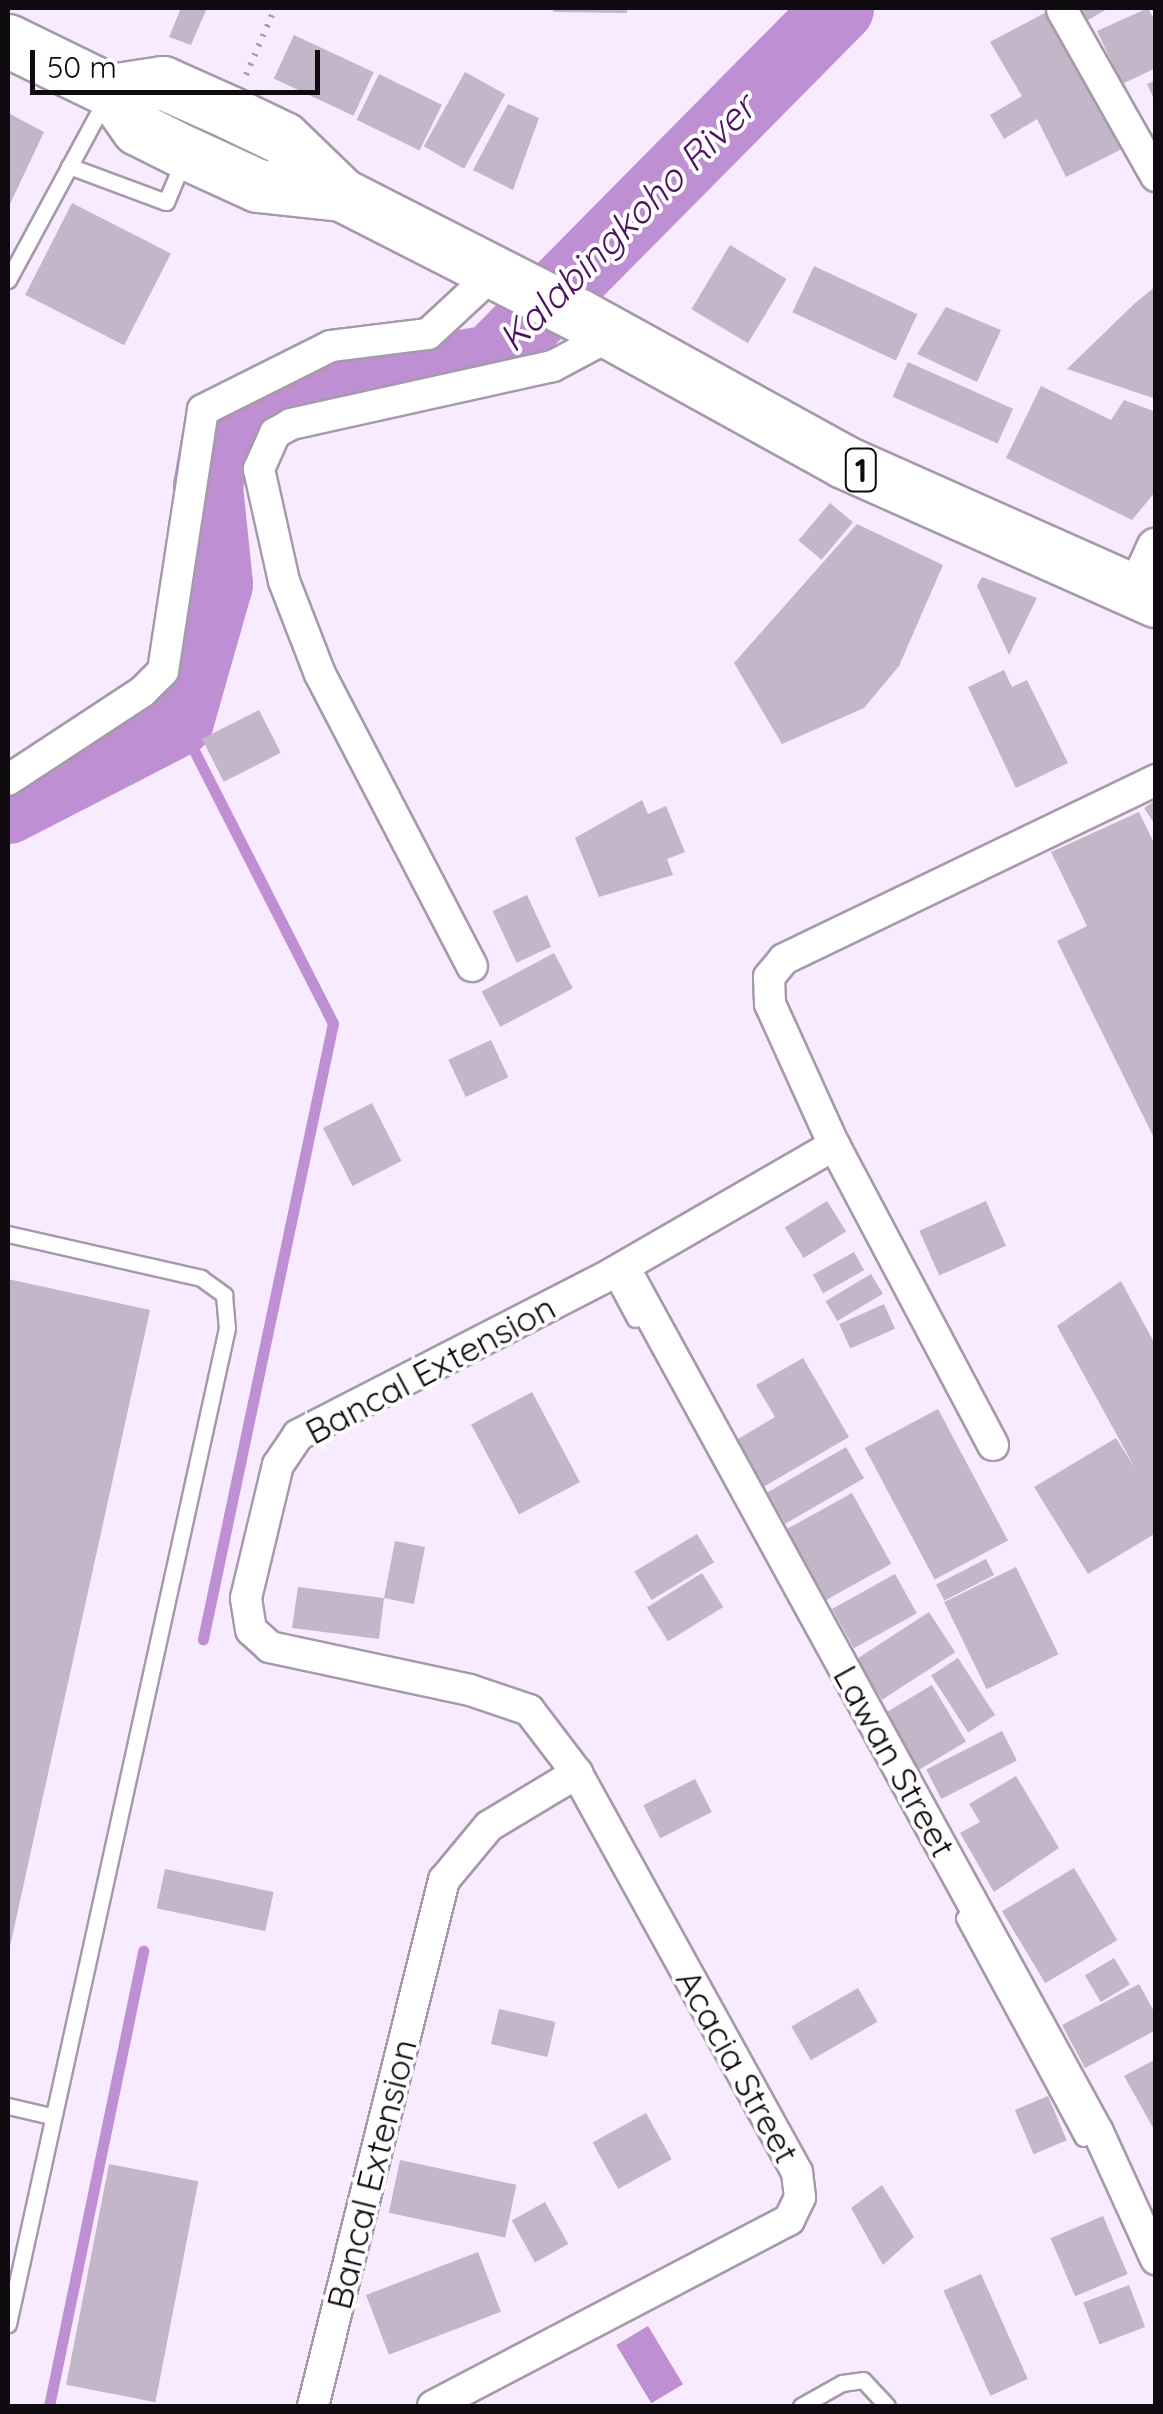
<!DOCTYPE html>
<html>
<head>
<meta charset="utf-8">
<style>
  body { margin:0 }
  #map { position:relative; width:1163px; height:2414px; overflow:hidden; background:#f9ebff; font-family:Quicksand,sans-serif }
  div>[style] { position:absolute }
  .water>* { inset:0; background:#be8fd3; transform-origin:0 0 }
  .stream>* { height:11px; margin:-5.5px; padding:0 5.5px; transform-origin:5.5px; border-radius:5.5px; background:#be8fd3 }
  .river>* { height:70px; margin:-35px; padding:0 35px; transform-origin:35px; border-radius:35px; background:#be8fd3 }
  .building>* { inset:0; background:#c3b6c9; transform-origin:0 0 }
  .path>* { height:6px; margin-top:-3px; transform-origin:0; background:repeating-linear-gradient(90deg,#a99fae 0 2.5px,transparent 0 10.5px) }
  .roads { filter:drop-shadow(2px 0 #a699ac) drop-shadow(-2px 0 #a699ac) drop-shadow(0 2px #a699ac) drop-shadow(0 -2px #a699ac) }
  .service>* { height:15px; margin:-7.5px; padding:0 7.5px; transform-origin:7.5px; border-radius:7.5px; background:#fff }
  .minor>* { height:30px; margin:-15px; padding:0 15px; transform-origin:15px; border-radius:15px; background:#fff }
  .tertiary>* { height:38px; margin:-19px; padding:0 19px; transform-origin:19px; border-radius:19px; background:#fff }
  .trunk>* { height:52px; margin:-26px; padding:0 26px; transform-origin:26px; border-radius:26px; background:#fff }
  span { translate:-50% -50%; white-space:nowrap; text-align:center; line-height:1.15; -webkit-text-stroke:8px #fefefe; paint-order:stroke }
  .shield-label span { padding:2px 8px; background:#fefefe; border:2px solid; border-radius:8px; -webkit-text-stroke-width:0 }
  .shield-label { font-size:32px; color:#0f0b11; font-weight:700 }
  .street-label { font-size:35px; color:#0f0b11 }
  .water-label { font-size:38px; color:#4f1164; font-style:italic }
  .frame { position:absolute; inset:0; border:10px solid #0f0b11; pointer-events:none }
  .scale { position:absolute; left:30px; top:50px; width:290px; height:45px; box-sizing:border-box; border:5px solid #0f0b11; border-top:0; padding-left:12px; font-size:30px; line-height:35px; white-space:nowrap; color:#0f0b11; -webkit-text-stroke:8px #fefefe; paint-order:stroke }
</style>
</head>
<body>
<div id="map">
  <div class="water">
    <i style="left:648px;top:2326px;width:68px;height:37px;rotate:59deg"></i>
  </div>
  <div class="stream">
    <i style="left:179px;top:721px;width:339px;rotate:63deg"></i>
    <i style="left:333px;top:1023px;width:630px;rotate:101.92deg"></i>
    <i style="left:49px;top:2406px;width:465px;rotate:-78.3deg"></i>
  </div>
  <div class="river">
    <i style="left:8px;top:809px;width:192px;rotate:-27.2deg"></i>
    <i style="left:179px;top:721px;width:142px;rotate:-74.1deg"></i>
    <i style="left:218px;top:584px;width:98px;rotate:-95.9deg"></i>
    <i style="left:208px;top:487px;width:47px;rotate:-80.1deg"></i>
    <i style="left:216px;top:441px;width:37px;rotate:-35deg"></i>
    <i style="left:246px;top:420px;width:94px;rotate:-20.6deg"></i>
    <i style="left:334px;top:387px;width:159px;rotate:-9.8deg"></i>
    <i style="left:491px;top:360px;width:495px;rotate:-45.3deg"></i>
  </div>
  <div class="building">
    <i style="clip-path:polygon(181px 8px,207px 8px,191px 45px,169px 37px)"></i>
    <i style="clip-path:polygon(553px 8px,627px 8px,627px 13px,553px 12px)"></i>
    <i style="clip-path:polygon(1080px 8px,1109px 8px,1088px 20px)"></i>
    <i style="clip-path:polygon(1148px 8px,1156px 23px,1156px 68px,1122px 84px,1097px 31px)"></i>
    <i style="clip-path:polygon(1050px 10px,1124px 148px,1066px 177px,1037px 119px,1004px 139px,990px 115px,1022px 96px,990px 42px)"></i>
    <i style="left:294px;top:35px;width:88px;height:48px;rotate:25deg"></i>
    <i style="left:465px;top:72px;width:46px;height:85px;rotate:29deg"></i>
    <i style="left:379px;top:74px;width:70px;height:51px;rotate:26deg"></i>
    <i style="clip-path:polygon(1156px 80px,1156px 103px,1147px 84px)"></i>
    <i style="clip-path:polygon(508px 104px,539px 118px,513px 190px,473px 170px)"></i>
    <i style="clip-path:polygon(8px 113px,44px 132px,10px 204px,8px 202px)"></i>
    <i style="left:72px;top:203px;width:111px;height:103px;rotate:27deg"></i>
    <i style="left:730px;top:245px;width:66px;height:75px;rotate:31deg"></i>
    <i style="left:814px;top:266px;width:114px;height:51px;rotate:25deg"></i>
    <i style="clip-path:polygon(1156px 286px,1156px 399px,1067px 369px,1134px 304px)"></i>
    <i style="clip-path:polygon(946px 307px,1001px 330px,977px 382px,917px 354px)"></i>
    <i style="left:908px;top:362px;width:115px;height:38px;rotate:24deg"></i>
    <i style="clip-path:polygon(1041px 386px,1111px 420px,1124px 400px,1156px 412px,1156px 491px,1132px 520px,1006px 458px)"></i>
    <i style="left:830px;top:503px;width:30px;height:49px;rotate:40deg"></i>
    <i style="clip-path:polygon(857px 524px,943px 565px,899px 666px,864px 708px,782px 744px,734px 663px)"></i>
    <i style="clip-path:polygon(982px 577px,1037px 598px,1009px 655px,977px 586px)"></i>
    <i style="clip-path:polygon(1004px 670px,1012px 687px,1027px 680px,1068px 763px,1016px 788px,968px 687px)"></i>
    <i style="left:259px;top:710px;width:48px;height:64px;rotate:63deg"></i>
    <i style="clip-path:polygon(642px 800px,648px 814px,666px 806px,685px 852px,667px 859px,673px 875px,599px 897px,575px 838px)"></i>
    <i style="clip-path:polygon(1156px 800px,1156px 826px,1144px 808px)"></i>
    <i style="clip-path:polygon(1139px 812px,1156px 847px,1156px 1142px,1057px 941px,1087px 926px,1051px 852px)"></i>
    <i style="left:527px;top:895px;width:57px;height:38px;rotate:65deg"></i>
    <i style="left:554px;top:953px;width:40px;height:82px;rotate:62deg"></i>
    <i style="left:491px;top:1040px;width:41px;height:47px;rotate:65deg"></i>
    <i style="left:372px;top:1103px;width:65px;height:55px;rotate:63deg"></i>
    <i style="left:827px;top:1201px;width:36px;height:50px;rotate:58deg"></i>
    <i style="left:986px;top:1201px;width:49px;height:73px;rotate:66deg"></i>
    <i style="left:854px;top:1252px;width:21px;height:47px;rotate:61deg"></i>
    <i style="left:871px;top:1274px;width:23px;height:53px;rotate:59deg"></i>
    <i style="clip-path:polygon(8px 1279px,150px 1310px,9px 1951px,8px 1951px)"></i>
    <i style="clip-path:polygon(1121px 1281px,1156px 1346px,1156px 1533px,1088px 1574px,1034px 1487px,1116px 1438px,1135px 1468px,1057px 1326px)"></i>
    <i style="left:884px;top:1304px;width:27px;height:49px;rotate:66deg"></i>
    <i style="clip-path:polygon(803px 1358px,849px 1437px,760px 1489px,733px 1442px,775px 1417px,756px 1385px)"></i>
    <i style="left:532px;top:1392px;width:102px;height:69px;rotate:62deg"></i>
    <i style="left:938px;top:1409px;width:149px;height:83px;rotate:62deg"></i>
    <i style="left:846px;top:1447px;width:36px;height:91px;rotate:60deg"></i>
    <i style="left:852px;top:1493px;width:81px;height:76px;rotate:61deg"></i>
    <i style="left:697px;top:1534px;width:33px;height:73px;rotate:59deg"></i>
    <i style="clip-path:polygon(395px 1541px,425px 1547px,414px 1604px,384px 1598px,379px 1639px,292px 1628px,298px 1587px,384px 1598px)"></i>
    <i style="left:986px;top:1559px;width:18px;height:56px;rotate:63deg"></i>
    <i style="left:1016px;top:1567px;width:97px;height:80px;rotate:64deg"></i>
    <i style="left:702px;top:1573px;width:40px;height:65px;rotate:58deg"></i>
    <i style="left:895px;top:1574px;width:45px;height:72px;rotate:61deg"></i>
    <i style="left:929px;top:1612px;width:48px;height:87px;rotate:57deg"></i>
    <i style="left:958px;top:1658px;width:68px;height:32px;rotate:57deg"></i>
    <i style="left:932px;top:1685px;width:66px;height:58px;rotate:59deg"></i>
    <i style="left:1002px;top:1731px;width:33px;height:85px;rotate:63deg"></i>
    <i style="clip-path:polygon(1016px 1776px,1059px 1848px,994px 1892px,960px 1833px,980px 1822px,969px 1804px)"></i>
    <i style="left:695px;top:1779px;width:37px;height:58px;rotate:63deg"></i>
    <i style="left:1074px;top:1868px;width:84px;height:84px;rotate:59deg"></i>
    <i style="left:165px;top:1869px;width:111px;height:40px;rotate:12deg"></i>
    <i style="left:1114px;top:1958px;width:31px;height:34px;rotate:59deg"></i>
    <i style="clip-path:polygon(1139px 1984px,1156px 2015px,1156px 2030px,1085px 2068px,1062px 2025px)"></i>
    <i style="left:858px;top:1988px;width:39px;height:77px;rotate:60deg"></i>
    <i style="left:499px;top:2009px;width:58px;height:36px;rotate:13deg"></i>
    <i style="clip-path:polygon(1156px 2059px,1156px 2133px,1124px 2076px)"></i>
    <i style="left:1048px;top:2096px;width:48px;height:36px;rotate:67deg"></i>
    <i style="left:646px;top:2113px;width:53px;height:61px;rotate:61deg"></i>
    <i style="left:400px;top:2160px;width:119px;height:54px;rotate:12deg"></i>
    <i style="left:109px;top:2164px;width:91px;height:225px;rotate:11deg"></i>
    <i style="clip-path:polygon(882px 2185px,914px 2237px,883px 2265px,851px 2208px)"></i>
    <i style="left:545px;top:2202px;width:48px;height:38px;rotate:61deg"></i>
    <i style="left:1103px;top:2216px;width:63px;height:57px;rotate:67deg"></i>
    <i style="left:478px;top:2252px;width:64px;height:120px;rotate:69deg"></i>
    <i style="left:981px;top:2274px;width:115px;height:41px;rotate:66deg"></i>
    <i style="left:1129px;top:2285px;width:45px;height:49px;rotate:69deg"></i>
  </div>
  <div class="path">
    <i style="left:246px;top:75px;width:73px;rotate:-66.6deg"></i>
  </div>
  <div class="roads">
    <div class="service">
      <i style="left:69px;top:166px;width:103px;rotate:20.4deg"></i>
      <i style="left:166px;top:202px;width:47px;rotate:-67.3deg"></i>
      <i style="left:8px;top:280px;width:206px;rotate:-61.6deg"></i>
      <i style="left:8px;top:1234px;width:198px;rotate:12.8deg"></i>
      <i style="left:201px;top:1278px;width:29px;rotate:36deg"></i>
      <i style="left:224px;top:1295px;width:33px;rotate:85deg"></i>
      <i style="left:227px;top:1328px;width:1020px;rotate:102.4deg"></i>
      <i style="left:611px;top:1274px;width:51px;rotate:61.9deg"></i>
      <i style="left:964px;top:1918px;width:250px;rotate:61.6deg"></i>
      <i style="left:8px;top:2106px;width:44px;rotate:13.1deg"></i>
      <i style="left:801px;top:2406px;width:47px;rotate:-29.3deg"></i>
      <i style="left:842px;top:2383px;width:21px;rotate:-8deg"></i>
      <i style="left:863px;top:2380px;width:35px;rotate:47deg"></i>
    </div>
    <div class="minor">
      <i style="left:1062px;top:10px;width:191px;rotate:60.5deg"></i>
      <i style="left:8px;top:780px;width:160px;rotate:-33.3deg"></i>
      <i style="left:142px;top:692px;width:30px;rotate:-45deg"></i>
      <i style="left:163px;top:671px;width:264px;rotate:-81.3deg"></i>
      <i style="left:203px;top:410px;width:143px;rotate:-26.6deg"></i>
      <i style="left:331px;top:346px;width:98px;rotate:-7.1deg"></i>
      <i style="left:428px;top:334px;width:91px;rotate:-42.8deg"></i>
      <i style="left:472px;top:966px;width:329px;rotate:-117.5deg"></i>
      <i style="left:320px;top:674px;width:100px;rotate:-111.2deg"></i>
      <i style="left:284px;top:581px;width:115px;rotate:-102.6deg"></i>
      <i style="left:259px;top:469px;width:39px;rotate:-66deg"></i>
      <i style="left:275px;top:433px;width:18px;rotate:-29deg"></i>
      <i style="left:291px;top:424px;width:268px;rotate:-12.5deg"></i>
      <i style="left:553px;top:366px;width:68px;rotate:-28.1deg"></i>
      <i style="left:624px;top:1267px;width:986px;rotate:61.28deg"></i>
      <i style="left:1098px;top:2132px;width:140px;rotate:65.5deg"></i>
      <i style="left:993px;top:1445px;width:340px;rotate:-117.9deg"></i>
      <i style="left:834px;top:1145px;width:155px;rotate:-114.4deg"></i>
      <i style="left:770px;top:1004px;width:27px;rotate:-92deg"></i>
      <i style="left:769px;top:977px;width:23px;rotate:-50deg"></i>
      <i style="left:784px;top:959px;width:413px;rotate:-25.7deg"></i>
      <i style="left:313px;top:2406px;width:542px;rotate:-76.02deg"></i>
      <i style="left:444px;top:1880px;width:70px;rotate:-50.2deg"></i>
      <i style="left:489px;top:1826px;width:103px;rotate:-31.1deg"></i>
      <i style="left:433px;top:2406px;width:402px;rotate:-27.6deg"></i>
      <i style="left:789px;top:2220px;width:25px;rotate:-64deg"></i>
      <i style="left:800px;top:2197px;width:25px;rotate:-97deg"></i>
      <i style="left:797px;top:2172px;width:456px;rotate:-118.9deg"></i>
      <i style="left:577px;top:1773px;width:79px;rotate:-127.3deg"></i>
      <i style="left:529px;top:1710px;width:62px;rotate:-161.3deg"></i>
      <i style="left:470px;top:1690px;width:205px;rotate:-167.9deg"></i>
      <i style="left:270px;top:1647px;width:25px;rotate:-138deg"></i>
      <i style="left:251px;top:1630px;width:32px;rotate:-99deg"></i>
      <i style="left:246px;top:1598px;width:137px;rotate:-76.5deg"></i>
      <i style="left:278px;top:1465px;width:36px;rotate:-56deg"></i>
      <i style="left:298px;top:1435px;width:352px;rotate:-27.2deg"></i>
      <i style="left:611px;top:1274px;width:258px;rotate:-30deg"></i>
    </div>
    <div class="tertiary">
      <i style="left:1135px;top:594px;width:51px;rotate:-65.5deg"></i>
    </div>
    <div class="trunk">
      <i style="left:8px;top:41px;width:114px;rotate:25.9deg"></i>
      <i style="left:111px;top:91px;width:47px;rotate:54.6deg"></i>
      <i style="left:138px;top:129px;width:54px;rotate:26.6deg"></i>
      <i style="left:186px;top:153px;width:79px;rotate:24.6deg"></i>
      <i style="left:258px;top:186px;width:84px;rotate:6.1deg"></i>
      <i style="left:111px;top:91px;width:53px;rotate:-8.7deg"></i>
      <i style="left:163px;top:83px;width:73px;rotate:24.1deg"></i>
      <i style="left:230px;top:113px;width:60px;rotate:25.7deg"></i>
      <i style="left:284px;top:139px;width:81px;rotate:44deg"></i>
      <i style="left:342px;top:195px;width:265px;rotate:27deg"></i>
      <i style="left:578px;top:315px;width:304px;rotate:28.9deg"></i>
      <i style="left:844px;top:462px;width:342px;rotate:24deg"></i>
    </div>
  </div>
  <div class="shield-label">
    <span style="left:861px;top:470px">1</span>
  </div>
  <div class="street-label">
    <span style="left:430px;top:1369px;rotate:-28deg">Bancal Extension</span>
    <span style="left:895px;top:1761px;rotate:61deg">Lawan Street</span>
    <span style="left:738px;top:2066px;rotate:61deg">Acacia Street</span>
    <span style="left:371px;top:2174px;rotate:-76deg">Bancal Extension</span>
  </div>
  <div class="water-label">
    <span style="left:627px;top:223px;rotate:-45deg">Kalabingkoho River</span>
  </div>
  <div class="frame"></div>
  <div class="scale">50 m</div>
</div>
</body>
</html>
